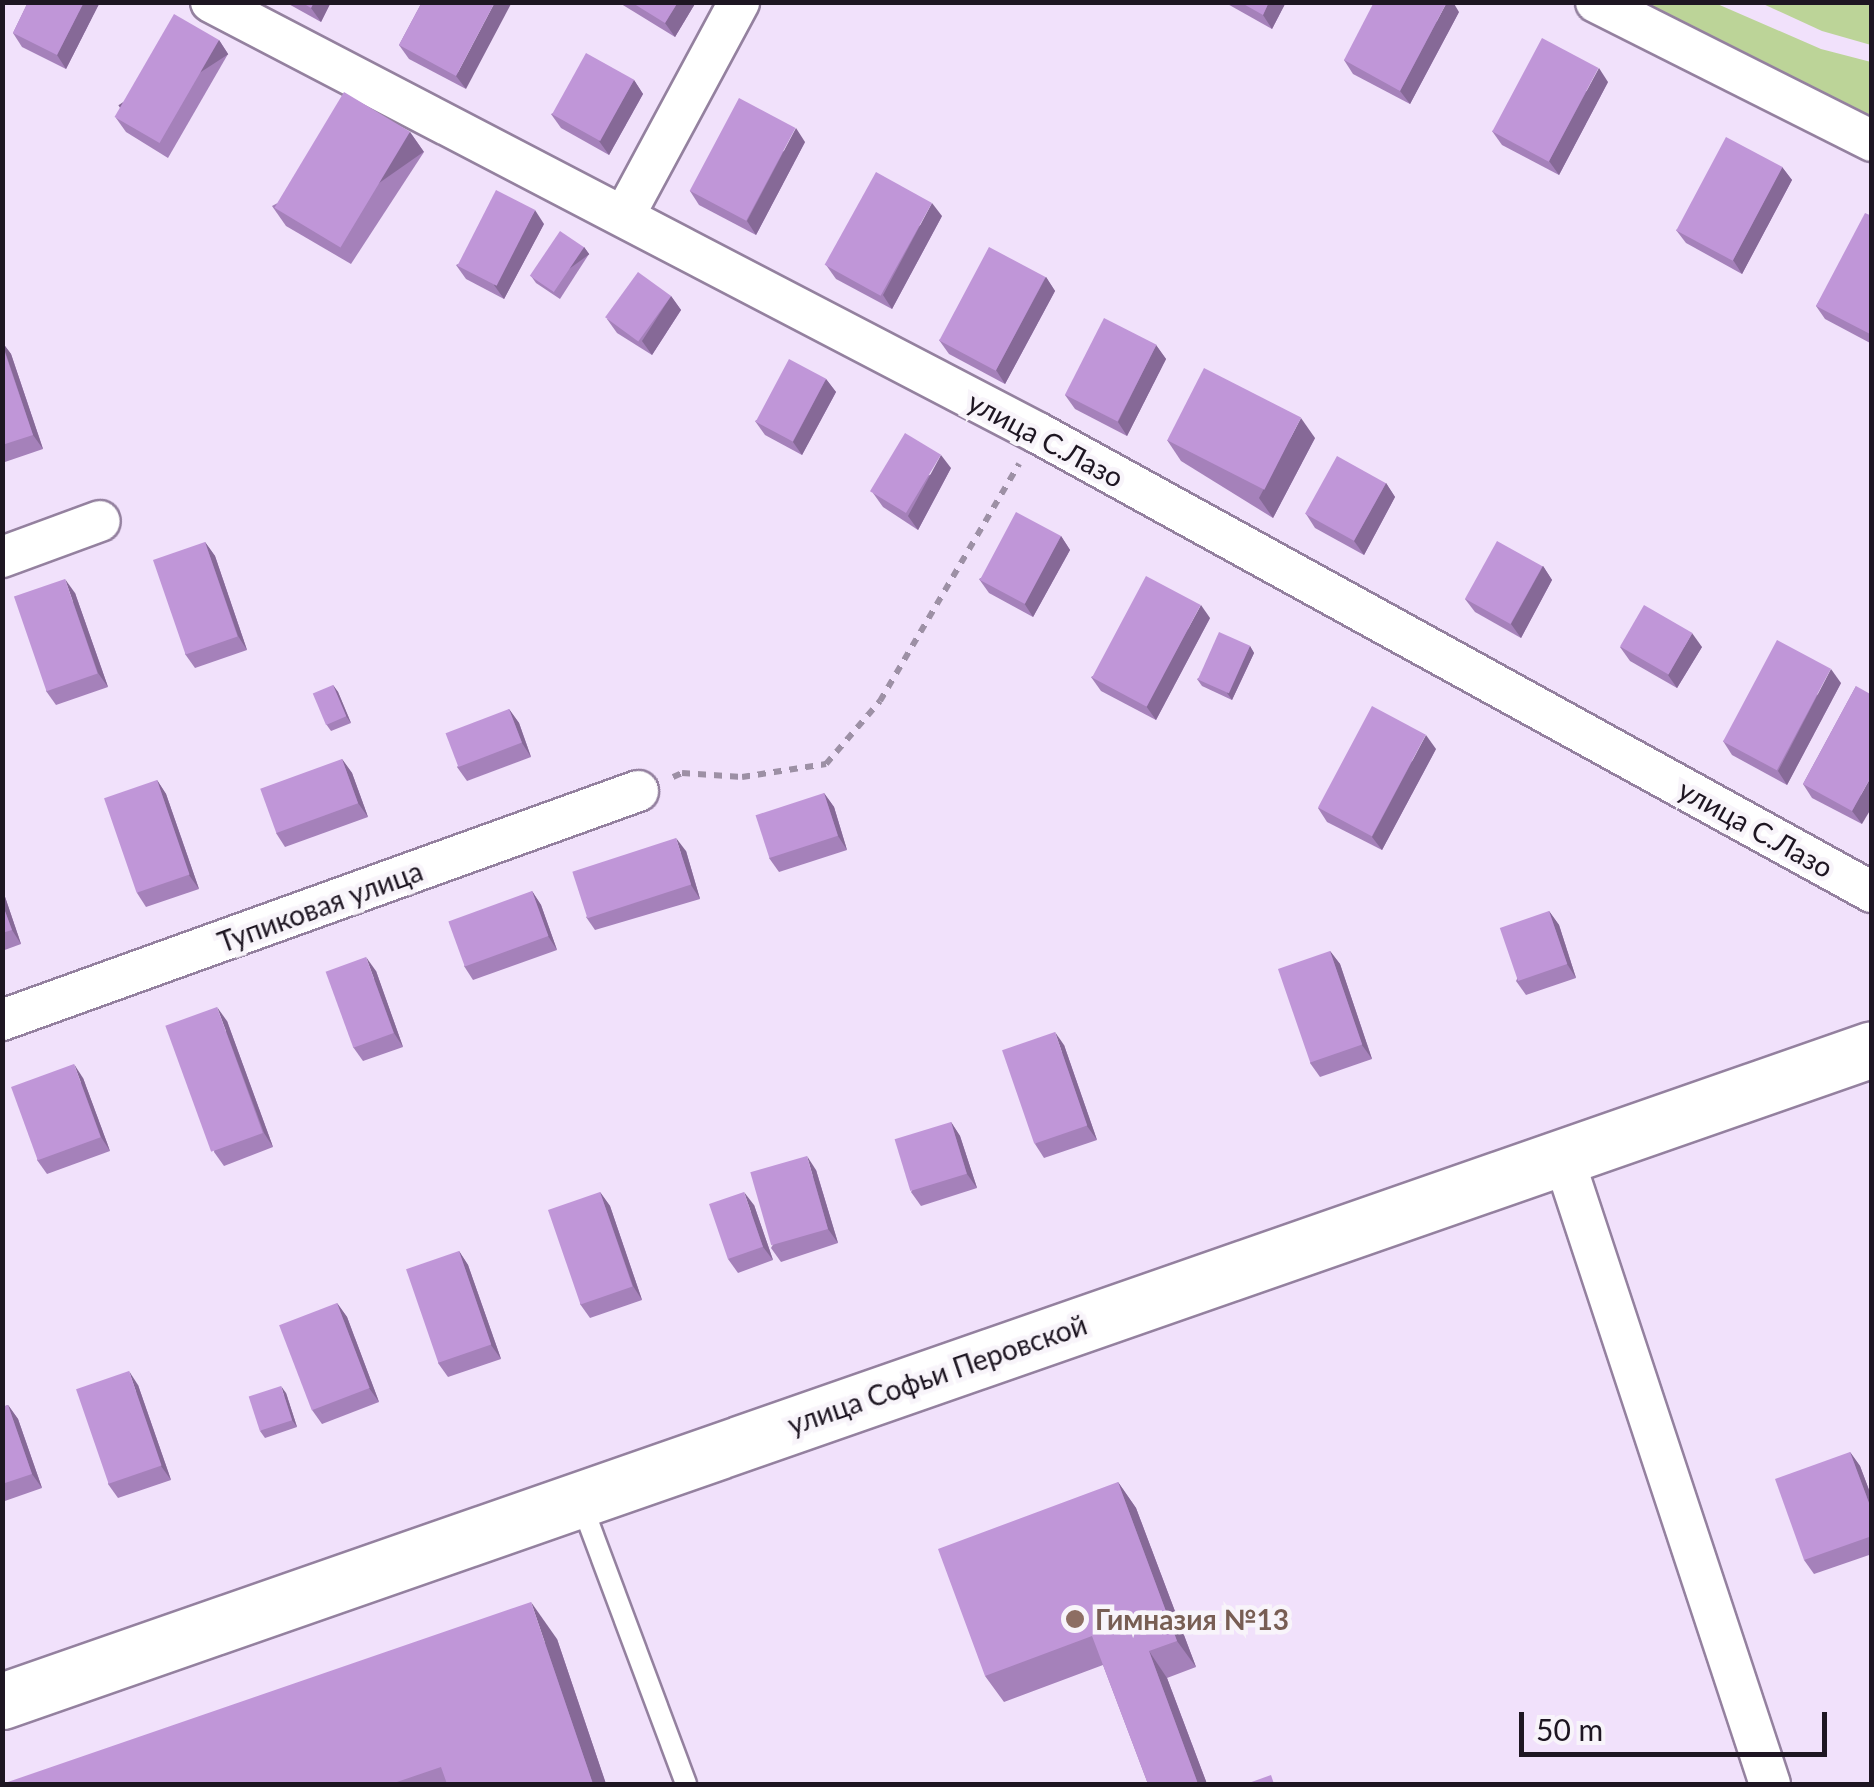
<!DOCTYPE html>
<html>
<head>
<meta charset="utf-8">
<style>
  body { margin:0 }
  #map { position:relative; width:1874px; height:1787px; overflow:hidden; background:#f1e1fb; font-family:Lato,sans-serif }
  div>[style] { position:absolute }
  .green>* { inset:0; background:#bcd498 }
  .path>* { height:6px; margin-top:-3px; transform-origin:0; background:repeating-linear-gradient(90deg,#9d90a5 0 8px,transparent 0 16px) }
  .roads { filter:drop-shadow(2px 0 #94819f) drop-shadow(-2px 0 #94819f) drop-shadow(0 2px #94819f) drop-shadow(0 -2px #94819f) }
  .lane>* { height:20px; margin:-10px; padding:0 10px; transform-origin:10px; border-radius:10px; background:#fff }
  .street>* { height:40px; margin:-20px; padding:0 20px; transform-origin:20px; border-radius:20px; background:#fff }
  .primary>* { height:55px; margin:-27.5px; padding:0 27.5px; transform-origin:27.5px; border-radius:27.5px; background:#fff }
  .wall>* { inset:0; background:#a581ba }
  .shaded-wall>* { inset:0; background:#866997; transform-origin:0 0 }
  .building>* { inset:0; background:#c096d8; transform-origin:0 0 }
  .dots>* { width:28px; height:28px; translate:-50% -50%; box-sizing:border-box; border:5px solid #f8f4fa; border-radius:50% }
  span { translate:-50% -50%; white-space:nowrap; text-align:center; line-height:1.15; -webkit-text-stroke:9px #f8f4fa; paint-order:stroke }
  .street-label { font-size:28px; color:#1e1622 }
  .education-label { font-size:28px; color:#785e54; font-weight:700 }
  .left { translate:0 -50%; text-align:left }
  .frame { position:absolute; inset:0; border:5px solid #1e1622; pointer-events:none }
  .scale { position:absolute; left:1519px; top:1712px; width:308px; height:45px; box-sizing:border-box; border:5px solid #1e1622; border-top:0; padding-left:12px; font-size:30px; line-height:35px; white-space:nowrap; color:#1e1622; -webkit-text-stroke:8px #f8f4fa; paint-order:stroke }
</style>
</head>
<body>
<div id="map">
  <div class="green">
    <i style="clip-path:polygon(1629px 3px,1715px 3px,1821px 49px,1871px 62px,1871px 124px)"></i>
    <i style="clip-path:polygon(1761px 3px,1871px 3px,1871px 45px,1822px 31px)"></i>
  </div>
  <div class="path">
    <i style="left:673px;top:777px;width:10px;rotate:-24deg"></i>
    <i style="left:682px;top:773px;width:60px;rotate:3.8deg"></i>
    <i style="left:742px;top:777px;width:85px;rotate:-8.8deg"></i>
    <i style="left:826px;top:764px;width:83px;rotate:-49.4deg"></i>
    <i style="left:880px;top:701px;width:275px;rotate:-59.6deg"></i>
  </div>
  <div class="roads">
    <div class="lane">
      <i style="left:580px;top:1500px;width:303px;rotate:69.5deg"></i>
    </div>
    <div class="street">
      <i style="left:211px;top:2px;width:933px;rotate:27.53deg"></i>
      <i style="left:1038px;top:433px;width:952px;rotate:28.83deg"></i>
      <i style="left:1596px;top:2px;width:309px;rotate:26.7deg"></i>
      <i style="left:624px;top:216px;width:243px;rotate:-61.7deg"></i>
      <i style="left:2px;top:557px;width:104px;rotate:-20.2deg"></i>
      <i style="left:2px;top:1020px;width:676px;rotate:-19.8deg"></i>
      <i style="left:1563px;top:1157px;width:660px;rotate:71.73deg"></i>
    </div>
    <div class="primary">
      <i style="left:2px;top:1701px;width:1980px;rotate:-19.22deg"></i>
    </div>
  </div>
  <div class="wall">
    <i style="clip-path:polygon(28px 2px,100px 2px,66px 69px,22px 47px,13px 33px)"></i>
    <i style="clip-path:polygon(285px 2px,331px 2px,321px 22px)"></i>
    <i style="clip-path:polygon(422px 2px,466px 89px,409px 59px,399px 45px)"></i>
    <i style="clip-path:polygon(618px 2px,696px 2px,675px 37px)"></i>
    <i style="clip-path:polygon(1224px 2px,1286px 2px,1272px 29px)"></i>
    <i style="clip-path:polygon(1459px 12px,1410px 104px,1353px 74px,1344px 60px)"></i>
    <i style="clip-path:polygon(219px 40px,228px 54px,168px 158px,126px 132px,116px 118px)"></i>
    <i style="clip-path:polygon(634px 80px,643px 94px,609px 155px,561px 128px,551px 114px)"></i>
    <i style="clip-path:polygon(1608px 82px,1559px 175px,1502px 145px,1492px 131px)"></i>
    <i style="clip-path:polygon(410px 132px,424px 152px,351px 264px,286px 226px,272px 206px)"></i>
    <i style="clip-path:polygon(805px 142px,756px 235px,699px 205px,690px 191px)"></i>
    <i style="clip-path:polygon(1782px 167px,1792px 180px,1742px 274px,1686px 243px,1676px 230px)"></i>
    <i style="clip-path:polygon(942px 216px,892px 309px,836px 279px,826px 265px)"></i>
    <i style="clip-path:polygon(1872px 216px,1872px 344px,1825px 319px,1816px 306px)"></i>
    <i style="clip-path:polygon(544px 224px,504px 299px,466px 279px,456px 265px)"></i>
    <i style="clip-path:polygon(584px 247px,589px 254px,560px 299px,536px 283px,531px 276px)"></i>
    <i style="clip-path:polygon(1046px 277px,1055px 291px,1005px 384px,949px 354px,939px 340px)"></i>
    <i style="clip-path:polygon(671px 296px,681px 310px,652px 355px,617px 333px,607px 319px)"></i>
    <i style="clip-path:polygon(2px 342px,11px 354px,43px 449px,2px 463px)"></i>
    <i style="clip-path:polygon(1156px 345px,1166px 359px,1127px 436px,1075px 409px,1065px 395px)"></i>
    <i style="clip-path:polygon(826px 379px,836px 392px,802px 455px,765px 435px,755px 421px)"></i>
    <i style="clip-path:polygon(1315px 438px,1273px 518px,1181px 461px,1167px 440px)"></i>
    <i style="clip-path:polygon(951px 468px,918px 530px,883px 507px,873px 493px)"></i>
    <i style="clip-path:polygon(1386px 483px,1395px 497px,1364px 555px,1315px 528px,1306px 514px)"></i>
    <i style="clip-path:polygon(1061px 536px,1070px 550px,1033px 617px,989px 593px,979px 579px)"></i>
    <i style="clip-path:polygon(205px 542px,215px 556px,247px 650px,195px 668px,185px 654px)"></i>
    <i style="clip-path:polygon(1543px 566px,1552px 580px,1521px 638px,1475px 612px,1465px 599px)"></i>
    <i style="clip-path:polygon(75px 593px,108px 687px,56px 705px,46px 691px)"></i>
    <i style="clip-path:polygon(1210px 618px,1156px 720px,1101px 691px,1091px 677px)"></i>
    <i style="clip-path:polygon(1250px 646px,1254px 653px,1232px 700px,1202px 686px,1197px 679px)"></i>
    <i style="clip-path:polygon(1620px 647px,1702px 647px,1677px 688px,1630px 661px)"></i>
    <i style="clip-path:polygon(1841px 683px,1787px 785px,1732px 755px,1723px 741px)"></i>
    <i style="clip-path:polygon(333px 685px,338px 692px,351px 723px,331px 731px,326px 724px)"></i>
    <i style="clip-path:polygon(1856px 686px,1862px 824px,1812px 798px,1803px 784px)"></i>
    <i style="clip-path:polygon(509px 709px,519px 723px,531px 757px,467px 781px,457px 767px)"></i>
    <i style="clip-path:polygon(1436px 749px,1382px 850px,1327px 822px,1318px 808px)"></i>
    <i style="clip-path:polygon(342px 759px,352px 773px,368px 817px,285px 847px,276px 833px)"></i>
    <i style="clip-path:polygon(157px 780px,166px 794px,199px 889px,146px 907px,137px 893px)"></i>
    <i style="clip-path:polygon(824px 793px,834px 807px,847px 850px,779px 872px,769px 858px)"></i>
    <i style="clip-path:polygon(686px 851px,700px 899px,595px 930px,586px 917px)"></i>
    <i style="clip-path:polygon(2px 888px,21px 944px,2px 951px)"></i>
    <i style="clip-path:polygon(532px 891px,541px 905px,557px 950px,473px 980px,464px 966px)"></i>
    <i style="clip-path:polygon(1549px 911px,1559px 925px,1576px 978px,1526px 995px,1516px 981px)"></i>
    <i style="clip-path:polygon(1330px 951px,1340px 964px,1372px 1059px,1320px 1077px,1310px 1063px)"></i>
    <i style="clip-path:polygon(376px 971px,403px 1047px,363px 1061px,353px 1047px)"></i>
    <i style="clip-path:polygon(227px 1021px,273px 1147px,224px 1166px,214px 1152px)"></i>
    <i style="clip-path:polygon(1064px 1045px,1097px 1140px,1044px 1158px,1035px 1144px)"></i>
    <i style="clip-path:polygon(83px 1078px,110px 1151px,47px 1174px,37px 1160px)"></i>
    <i style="clip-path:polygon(951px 1122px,960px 1136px,977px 1188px,921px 1206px,911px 1192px)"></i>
    <i style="clip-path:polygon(816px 1170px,838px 1243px,781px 1262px,771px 1248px)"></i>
    <i style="clip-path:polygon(600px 1192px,610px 1206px,642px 1300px,590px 1318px,580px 1304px)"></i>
    <i style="clip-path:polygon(754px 1205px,773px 1260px,738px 1273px,728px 1259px)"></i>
    <i style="clip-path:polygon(459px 1251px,468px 1265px,501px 1359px,448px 1377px,438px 1363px)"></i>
    <i style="clip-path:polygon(337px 1303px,347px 1317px,379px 1402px,322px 1424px,312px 1410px)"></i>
    <i style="clip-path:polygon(138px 1385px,171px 1480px,118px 1498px,108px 1484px)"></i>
    <i style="clip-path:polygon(286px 1393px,297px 1427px,265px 1438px,260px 1431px)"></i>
    <i style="clip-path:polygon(8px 1405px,18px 1419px,42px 1488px,2px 1502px,2px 1407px)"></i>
    <i style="clip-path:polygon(1850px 1452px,1860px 1466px,1872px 1498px,1872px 1554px,1814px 1574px,1804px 1560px)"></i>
    <i style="clip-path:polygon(1118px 1482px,1136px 1508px,1196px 1667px,1167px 1678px,1207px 1784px,1148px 1784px,1103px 1665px,1004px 1702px,985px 1676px)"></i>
    <i style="clip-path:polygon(557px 1639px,606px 1784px,2px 1784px)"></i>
  </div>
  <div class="shaded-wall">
    <i style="clip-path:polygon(84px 2px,100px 2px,66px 69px,57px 55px)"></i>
    <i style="clip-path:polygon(314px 2px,331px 2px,321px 22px,311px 8px)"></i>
    <i style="clip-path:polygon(495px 2px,512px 2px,466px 89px,456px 76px)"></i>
    <i style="clip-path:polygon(678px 2px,696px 2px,675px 37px,665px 23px)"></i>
    <i style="clip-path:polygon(1269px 2px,1286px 2px,1272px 29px,1263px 15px)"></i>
    <i style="clip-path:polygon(1447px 2px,1453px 2px,1459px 12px,1410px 104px,1400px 91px)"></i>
    <i style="left:219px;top:40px;width:17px;height:120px;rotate:57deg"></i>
    <i style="clip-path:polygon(1599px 68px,1608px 82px,1559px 175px,1549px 161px)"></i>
    <i style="clip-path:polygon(634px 80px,643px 94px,609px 155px,599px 141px)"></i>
    <i style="clip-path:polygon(796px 128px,805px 142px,756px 235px,747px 221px)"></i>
    <i style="left:410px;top:132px;width:24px;height:134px;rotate:55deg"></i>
    <i style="clip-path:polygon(1782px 167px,1792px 180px,1742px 274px,1733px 260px)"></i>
    <i style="clip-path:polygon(932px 203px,942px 216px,892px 309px,883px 295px)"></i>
    <i style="clip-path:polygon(535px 210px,544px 224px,504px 299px,494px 285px)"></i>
    <i style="left:584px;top:247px;width:9px;height:54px;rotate:54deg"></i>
    <i style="clip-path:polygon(1046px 277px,1055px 291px,1005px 384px,996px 370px)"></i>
    <i style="clip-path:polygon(671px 296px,681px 310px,652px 355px,642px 341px)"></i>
    <i style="clip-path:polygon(2px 342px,11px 354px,43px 449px,33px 435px)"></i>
    <i style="clip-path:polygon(1156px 345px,1166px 359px,1127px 436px,1118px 422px)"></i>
    <i style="clip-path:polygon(826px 379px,836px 392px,802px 455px,793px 442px)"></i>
    <i style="clip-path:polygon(1301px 418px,1315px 438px,1273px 518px,1259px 498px)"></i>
    <i style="clip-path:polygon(941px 455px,951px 468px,918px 530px,908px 516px)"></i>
    <i style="clip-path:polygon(1386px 483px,1395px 497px,1364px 555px,1354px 541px)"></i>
    <i style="clip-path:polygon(1061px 536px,1070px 550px,1033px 617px,1024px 603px)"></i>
    <i style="clip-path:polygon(205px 542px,215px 556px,247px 650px,238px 636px)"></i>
    <i style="clip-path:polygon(1543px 566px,1552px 580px,1521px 638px,1511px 624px)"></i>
    <i style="clip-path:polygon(65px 579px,75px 593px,108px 687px,98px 673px)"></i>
    <i style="clip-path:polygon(1201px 605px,1210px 618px,1156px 720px,1146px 706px)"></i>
    <i style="clip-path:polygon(1692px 633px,1702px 647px,1677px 688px,1668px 675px)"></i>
    <i style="clip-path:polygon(1250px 646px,1254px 653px,1232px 700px,1227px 693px)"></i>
    <i style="clip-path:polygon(1831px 669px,1841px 683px,1787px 785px,1778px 771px)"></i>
    <i style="clip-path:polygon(333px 685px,338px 692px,351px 723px,346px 716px)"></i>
    <i style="clip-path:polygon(509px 709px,519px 723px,531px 757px,522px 743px)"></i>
    <i style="clip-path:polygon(1426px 735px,1436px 749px,1382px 850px,1372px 837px)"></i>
    <i style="clip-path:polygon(342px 759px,352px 773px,368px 817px,358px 803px)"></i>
    <i style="clip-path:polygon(1872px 775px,1872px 807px,1862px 824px,1852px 811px)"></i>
    <i style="clip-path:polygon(157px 780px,166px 794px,199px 889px,189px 875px)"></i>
    <i style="clip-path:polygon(824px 793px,834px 807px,847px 850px,838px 836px)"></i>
    <i style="clip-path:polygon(676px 838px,686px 851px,700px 899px,691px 885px)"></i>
    <i style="clip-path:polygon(2px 888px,21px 944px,12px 930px,2px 903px)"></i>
    <i style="clip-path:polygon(532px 891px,541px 905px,557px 950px,548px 936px)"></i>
    <i style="clip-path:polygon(1549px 911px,1559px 925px,1576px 978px,1567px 964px)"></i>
    <i style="clip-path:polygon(1330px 951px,1340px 964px,1372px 1059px,1362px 1045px)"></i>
    <i style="clip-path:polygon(366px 957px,376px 971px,403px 1047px,394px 1033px)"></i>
    <i style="clip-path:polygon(217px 1007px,227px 1021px,273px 1147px,264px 1133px)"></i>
    <i style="clip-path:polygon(1055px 1032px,1064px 1045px,1097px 1140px,1087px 1126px)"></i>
    <i style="clip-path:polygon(74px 1064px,83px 1078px,110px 1151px,101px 1137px)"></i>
    <i style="clip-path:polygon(951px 1122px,960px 1136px,977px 1188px,967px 1174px)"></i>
    <i style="clip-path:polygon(807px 1156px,816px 1170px,838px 1243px,828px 1229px)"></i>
    <i style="clip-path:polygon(600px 1192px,610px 1206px,642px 1300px,633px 1286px)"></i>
    <i style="clip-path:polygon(744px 1192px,754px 1205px,773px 1260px,763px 1247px)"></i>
    <i style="clip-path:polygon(459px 1251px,468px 1265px,501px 1359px,491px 1345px)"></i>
    <i style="clip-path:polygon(337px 1303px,347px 1317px,379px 1402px,369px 1388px)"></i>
    <i style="clip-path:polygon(129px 1371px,138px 1385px,171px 1480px,161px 1466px)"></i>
    <i style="clip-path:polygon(281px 1386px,286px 1393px,297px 1427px,292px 1420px)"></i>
    <i style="clip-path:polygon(8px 1405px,18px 1419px,42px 1488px,32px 1474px)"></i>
    <i style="clip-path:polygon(1850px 1452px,1860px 1466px,1872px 1498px,1872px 1511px)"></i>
    <i style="clip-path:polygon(1118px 1482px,1136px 1508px,1196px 1667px,1177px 1641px)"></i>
    <i style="clip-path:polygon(531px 1602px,557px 1639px,606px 1784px,593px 1784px)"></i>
    <i style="clip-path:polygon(1149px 1651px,1167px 1678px,1207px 1784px,1198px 1784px)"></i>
  </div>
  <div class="building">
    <i style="clip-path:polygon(28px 2px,84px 2px,57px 55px,13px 33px)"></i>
    <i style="clip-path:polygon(301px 2px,314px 2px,311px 8px)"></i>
    <i style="clip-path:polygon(422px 2px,495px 2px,456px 76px,399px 45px)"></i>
    <i style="clip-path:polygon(631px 2px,678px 2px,665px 23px)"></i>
    <i style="clip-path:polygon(1240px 2px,1269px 2px,1263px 15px)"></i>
    <i style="clip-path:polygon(1374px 2px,1447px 2px,1400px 91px,1344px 60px)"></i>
    <i style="left:174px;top:14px;width:52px;height:119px;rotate:30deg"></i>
    <i style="left:1542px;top:38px;width:64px;height:106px;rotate:28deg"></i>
    <i style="left:586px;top:53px;width:55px;height:70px;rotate:29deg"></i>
    <i style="left:344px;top:92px;width:77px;height:135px;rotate:31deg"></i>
    <i style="left:739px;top:98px;width:64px;height:105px;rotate:28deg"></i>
    <i style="left:1726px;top:137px;width:64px;height:106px;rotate:28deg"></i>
    <i style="left:876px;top:172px;width:64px;height:106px;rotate:29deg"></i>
    <i style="left:496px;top:190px;width:44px;height:85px;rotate:27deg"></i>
    <i style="clip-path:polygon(1865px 213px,1872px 216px,1872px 335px,1816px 306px)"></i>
    <i style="left:560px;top:231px;width:29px;height:54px;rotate:34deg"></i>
    <i style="left:989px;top:247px;width:64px;height:106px;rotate:28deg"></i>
    <i style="left:638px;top:272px;width:41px;height:56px;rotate:36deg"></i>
    <i style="left:1104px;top:318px;width:59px;height:86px;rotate:27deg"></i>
    <i style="clip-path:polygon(2px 344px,33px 435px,2px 445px)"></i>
    <i style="left:789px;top:359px;width:42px;height:71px;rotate:28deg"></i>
    <i style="left:1204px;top:368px;width:109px;height:81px;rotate:27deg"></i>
    <i style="left:905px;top:433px;width:42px;height:68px;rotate:31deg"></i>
    <i style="left:1337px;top:456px;width:56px;height:66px;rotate:29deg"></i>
    <i style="left:1016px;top:512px;width:51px;height:77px;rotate:28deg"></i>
    <i style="left:1497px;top:541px;width:52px;height:66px;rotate:29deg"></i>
    <i style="left:205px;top:542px;width:100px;height:55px;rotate:71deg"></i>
    <i style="left:1146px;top:576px;width:62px;height:115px;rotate:28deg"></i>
    <i style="left:65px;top:579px;width:100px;height:54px;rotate:71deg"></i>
    <i style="left:1644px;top:605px;width:56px;height:48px;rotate:30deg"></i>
    <i style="left:1219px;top:632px;width:34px;height:52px;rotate:24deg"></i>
    <i style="left:1777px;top:640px;width:61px;height:115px;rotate:28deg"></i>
    <i style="left:333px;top:685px;width:34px;height:22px;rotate:67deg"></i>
    <i style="clip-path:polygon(1856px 686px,1872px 695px,1872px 775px,1852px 811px,1803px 784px)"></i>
    <i style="left:1372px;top:706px;width:61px;height:115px;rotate:28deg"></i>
    <i style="left:509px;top:709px;width:36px;height:68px;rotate:69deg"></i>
    <i style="left:342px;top:759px;width:47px;height:87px;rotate:70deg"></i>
    <i style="left:157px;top:780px;width:100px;height:56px;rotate:71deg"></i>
    <i style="left:824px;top:793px;width:45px;height:72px;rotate:72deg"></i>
    <i style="left:676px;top:838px;width:49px;height:109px;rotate:72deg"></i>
    <i style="left:532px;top:891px;width:48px;height:89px;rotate:70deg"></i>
    <i style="clip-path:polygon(2px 903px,12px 930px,2px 933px)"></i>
    <i style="left:1549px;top:911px;width:56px;height:52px;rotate:71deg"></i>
    <i style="left:1330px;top:951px;width:99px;height:55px;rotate:71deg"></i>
    <i style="left:366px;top:957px;width:81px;height:43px;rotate:70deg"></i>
    <i style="left:217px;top:1007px;width:134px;height:55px;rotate:70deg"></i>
    <i style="left:1055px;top:1032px;width:99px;height:56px;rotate:71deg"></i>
    <i style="left:74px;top:1064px;width:78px;height:67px;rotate:70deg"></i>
    <i style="left:951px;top:1122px;width:54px;height:59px;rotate:73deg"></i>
    <i style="left:807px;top:1156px;width:76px;height:59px;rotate:74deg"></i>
    <i style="left:600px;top:1192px;width:100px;height:55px;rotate:71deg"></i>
    <i style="left:744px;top:1192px;width:58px;height:37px;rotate:71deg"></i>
    <i style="left:459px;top:1251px;width:99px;height:56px;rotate:71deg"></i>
    <i style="left:337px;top:1303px;width:91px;height:62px;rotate:69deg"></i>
    <i style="left:129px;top:1371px;width:100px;height:56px;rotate:71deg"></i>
    <i style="left:281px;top:1386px;width:36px;height:34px;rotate:72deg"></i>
    <i style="clip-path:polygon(8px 1405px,32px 1474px,2px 1484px,2px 1407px)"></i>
    <i style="clip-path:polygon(1850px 1452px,1872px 1511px,1872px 1536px,1804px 1560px,1775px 1479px)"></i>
    <i style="clip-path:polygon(1118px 1482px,1177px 1641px,1149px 1651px,1198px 1784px,1148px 1784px,1092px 1636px,985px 1676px,938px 1549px)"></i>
    <i style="clip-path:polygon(531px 1602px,593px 1784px,447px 1784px,441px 1767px,391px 1784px,2px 1784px)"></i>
    <i style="clip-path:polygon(1271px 1775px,1274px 1784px,1246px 1784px)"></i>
  </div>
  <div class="dots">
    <i style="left:1075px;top:1619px;background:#8d6e63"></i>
  </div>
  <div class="street-label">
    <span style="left:1046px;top:439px;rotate:28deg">улица С.Лазо</span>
    <span style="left:1756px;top:828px;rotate:29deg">улица С.Лазо</span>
    <span style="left:320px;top:906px;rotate:-20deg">Тупиковая улица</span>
    <span style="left:937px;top:1374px;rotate:-19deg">улица Софьи Перовской</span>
  </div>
  <div class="education-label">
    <span class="left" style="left:1095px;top:1619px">Гимназия №13</span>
  </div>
  <div class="frame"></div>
  <div class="scale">50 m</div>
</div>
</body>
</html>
